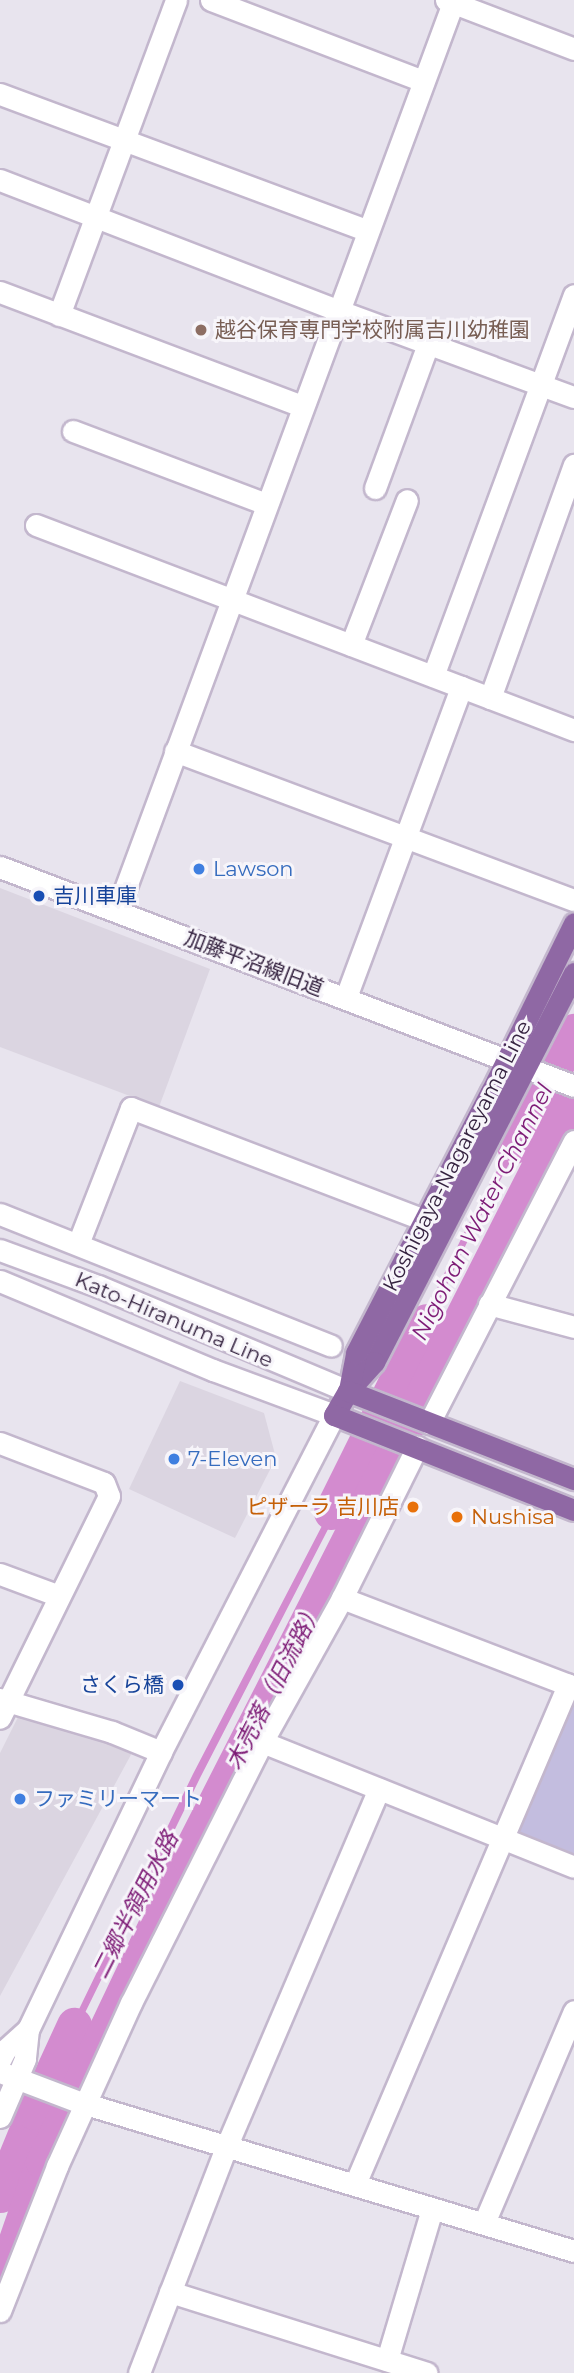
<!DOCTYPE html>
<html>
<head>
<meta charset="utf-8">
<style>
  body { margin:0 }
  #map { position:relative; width:574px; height:2373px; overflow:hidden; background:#e8e4ee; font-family:Montserrat,"Noto Sans JP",sans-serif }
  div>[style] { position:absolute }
  .built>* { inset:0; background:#dbd5e1 }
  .green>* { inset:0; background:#c3bddf }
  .water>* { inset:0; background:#d38bcf }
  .river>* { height:35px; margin:-17.5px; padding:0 17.5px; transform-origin:17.5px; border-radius:17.5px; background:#d38bcf }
  .roads { filter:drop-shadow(2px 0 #c3b7cd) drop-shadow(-2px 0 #c3b7cd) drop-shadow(0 2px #c3b7cd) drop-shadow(0 -2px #c3b7cd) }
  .street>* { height:21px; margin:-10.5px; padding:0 10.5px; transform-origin:10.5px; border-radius:10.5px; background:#fff }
  .secondary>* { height:21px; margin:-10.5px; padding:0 10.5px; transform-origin:10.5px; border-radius:10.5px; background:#fff }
  .primary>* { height:21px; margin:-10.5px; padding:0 10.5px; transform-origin:10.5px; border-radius:10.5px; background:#8f68a4 }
  .dots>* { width:19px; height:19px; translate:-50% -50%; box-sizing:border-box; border:4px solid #f7f5fa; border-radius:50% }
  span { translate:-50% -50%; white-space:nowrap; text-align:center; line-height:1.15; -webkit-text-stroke:6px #f7f5fa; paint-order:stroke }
  .education-label { font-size:21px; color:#785e54 }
  .left { translate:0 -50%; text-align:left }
  .shop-label { font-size:21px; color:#366cbe }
  .transit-label { font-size:21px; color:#164399 }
  .right { translate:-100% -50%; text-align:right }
  .street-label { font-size:21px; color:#352340 }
  .food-label { font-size:21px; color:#c56008 }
  .water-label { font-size:23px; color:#7d1b76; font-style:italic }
</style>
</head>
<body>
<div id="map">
  <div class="built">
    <i style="clip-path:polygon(0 888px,210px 969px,159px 1107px,0 1047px)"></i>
    <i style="clip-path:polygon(180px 1381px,264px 1413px,276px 1458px,235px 1538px,129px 1489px)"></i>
    <i style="clip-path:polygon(19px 1715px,133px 1751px,0 1996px,0 1753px)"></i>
  </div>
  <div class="green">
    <i style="clip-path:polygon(574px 1700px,574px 1855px,520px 1834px,517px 1825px,570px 1702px)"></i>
  </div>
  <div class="water">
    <i style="clip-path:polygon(533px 1102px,541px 1105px,471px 1234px,407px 1369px,402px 1360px,464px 1233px)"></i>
    <i style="clip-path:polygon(351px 1470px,358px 1471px,201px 1776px,58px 2068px,51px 2067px,193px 1774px)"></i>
    <i style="clip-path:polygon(30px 2111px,36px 2113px,0 2203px,0 2186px)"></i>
  </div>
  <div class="river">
    <i style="left:514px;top:1146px;width:130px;rotate:-62.4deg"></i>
    <i style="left:331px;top:1512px;width:213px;rotate:-63.6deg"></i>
    <i style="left:0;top:2195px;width:90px;rotate:-67.7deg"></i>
    <i style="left:34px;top:2112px;width:96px;rotate:-65.3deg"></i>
    <i style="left:0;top:2286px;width:131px;rotate:-70.9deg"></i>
    <i style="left:43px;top:2162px;width:339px;rotate:-64.6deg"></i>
    <i style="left:188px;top:1856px;width:852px;rotate:-63.04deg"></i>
  </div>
  <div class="roads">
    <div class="street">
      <i style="left:211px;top:0;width:227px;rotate:20.9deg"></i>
      <i style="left:446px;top:0;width:137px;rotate:20.9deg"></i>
      <i style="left:0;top:94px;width:390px;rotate:20.4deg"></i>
      <i style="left:0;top:180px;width:361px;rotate:21.1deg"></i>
      <i style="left:337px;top:310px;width:252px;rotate:20.2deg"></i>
      <i style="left:0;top:292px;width:323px;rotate:20.7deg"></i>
      <i style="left:59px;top:315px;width:336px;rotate:-69.6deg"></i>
      <i style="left:73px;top:431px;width:206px;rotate:20.7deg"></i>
      <i style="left:375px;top:488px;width:153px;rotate:-69.8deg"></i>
      <i style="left:36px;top:525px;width:576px;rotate:20.86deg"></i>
      <i style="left:351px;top:645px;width:155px;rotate:-68.9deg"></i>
      <i style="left:433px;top:676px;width:406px;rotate:-69.7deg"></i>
      <i style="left:490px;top:698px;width:248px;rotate:-70.2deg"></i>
      <i style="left:175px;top:751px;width:426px;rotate:20.5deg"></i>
      <i style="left:117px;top:911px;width:971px;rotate:-69.7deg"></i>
      <i style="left:346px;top:997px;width:331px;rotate:-69.6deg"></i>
      <i style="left:0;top:1214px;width:356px;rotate:21.7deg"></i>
      <i style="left:78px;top:1244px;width:146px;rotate:-68.7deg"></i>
      <i style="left:131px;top:1108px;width:314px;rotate:20.9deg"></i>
      <i style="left:489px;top:1304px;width:88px;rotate:15.1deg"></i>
      <i style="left:429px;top:1423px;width:317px;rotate:-62.8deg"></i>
      <i style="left:0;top:1443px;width:111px;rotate:21deg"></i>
      <i style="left:104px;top:1483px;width:14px;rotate:69deg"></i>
      <i style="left:109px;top:1496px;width:247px;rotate:116.2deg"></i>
      <i style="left:0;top:1574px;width:63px;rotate:20.4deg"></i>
      <i style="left:342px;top:1598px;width:248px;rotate:21deg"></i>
      <i style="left:0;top:1699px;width:117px;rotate:16.4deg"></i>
      <i style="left:112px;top:1732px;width:53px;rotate:22.2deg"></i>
      <i style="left:262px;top:1742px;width:336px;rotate:21.8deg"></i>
      <i style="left:0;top:2072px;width:85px;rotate:20.8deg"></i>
      <i style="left:79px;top:2102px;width:517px;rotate:16.75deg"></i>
      <i style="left:355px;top:2184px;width:543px;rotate:-66.88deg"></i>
      <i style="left:484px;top:2223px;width:230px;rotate:-67deg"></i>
      <i style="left:170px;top:2292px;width:269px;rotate:17.5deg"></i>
      <i style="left:0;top:2311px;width:156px;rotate:-68.5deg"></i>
      <i style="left:57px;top:2166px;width:179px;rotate:-65.6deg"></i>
      <i style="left:131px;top:2003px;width:292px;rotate:-63.3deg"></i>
      <i style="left:262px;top:1742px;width:165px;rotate:-60.9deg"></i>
      <i style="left:342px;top:1598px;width:169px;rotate:-63.6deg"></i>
      <i style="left:387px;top:2360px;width:158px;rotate:-73.4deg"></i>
      <i style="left:139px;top:2373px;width:244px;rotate:-68.9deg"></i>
      <i style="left:227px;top:2145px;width:387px;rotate:-66.9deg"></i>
    </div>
    <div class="secondary">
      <i style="left:0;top:867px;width:614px;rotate:20.88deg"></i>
      <i style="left:0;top:1250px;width:104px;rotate:20.2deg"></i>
      <i style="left:98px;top:1286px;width:271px;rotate:22.8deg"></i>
      <i style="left:0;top:1281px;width:231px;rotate:22.7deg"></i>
      <i style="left:213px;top:1370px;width:129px;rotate:20.4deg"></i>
      <i style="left:334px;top:1415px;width:379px;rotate:117.2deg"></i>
      <i style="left:161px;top:1752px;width:307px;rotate:115.6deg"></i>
      <i style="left:28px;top:2029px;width:30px;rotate:96deg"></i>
      <i style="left:25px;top:2059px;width:63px;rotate:113.3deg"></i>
      <i style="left:0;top:2060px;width:11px;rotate:-63deg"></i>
      <i style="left:5px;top:2050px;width:31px;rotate:-42deg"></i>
    </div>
    <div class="primary">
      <i style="left:574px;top:973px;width:437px;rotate:117.2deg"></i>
      <i style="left:374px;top:1362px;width:39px;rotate:132deg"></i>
      <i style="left:348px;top:1391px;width:28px;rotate:120deg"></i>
      <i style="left:334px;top:1415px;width:258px;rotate:21.6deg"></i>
      <i style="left:349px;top:1390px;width:38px;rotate:-79deg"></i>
      <i style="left:356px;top:1353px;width:294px;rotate:-62.7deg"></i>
      <i style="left:491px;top:1092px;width:188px;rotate:-63.8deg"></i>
      <i style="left:348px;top:1391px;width:243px;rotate:21.3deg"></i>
    </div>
  </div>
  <div class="dots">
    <i style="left:201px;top:330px;background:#8d6e63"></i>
    <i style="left:199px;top:869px;background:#3f7fe0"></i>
    <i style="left:39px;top:896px;background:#1a4fb4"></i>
    <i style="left:174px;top:1459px;background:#3f7fe0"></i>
    <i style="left:413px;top:1507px;background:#e8710a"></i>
    <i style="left:457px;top:1517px;background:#e8710a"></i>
    <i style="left:178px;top:1685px;background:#1a4fb4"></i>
    <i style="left:20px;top:1799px;background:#3f7fe0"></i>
  </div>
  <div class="education-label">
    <span class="left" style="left:215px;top:330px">越谷保育専門学校附属吉川幼稚園</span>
  </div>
  <div class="shop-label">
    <span class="left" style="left:213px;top:869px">Lawson</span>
    <span class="left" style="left:188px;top:1459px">7-Eleven</span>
    <span class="left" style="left:34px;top:1799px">ファミリーマート</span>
  </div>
  <div class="transit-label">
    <span class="left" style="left:53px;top:896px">吉川車庫</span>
    <span class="right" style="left:164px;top:1685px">さくら橋</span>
  </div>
  <div class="street-label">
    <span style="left:254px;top:963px;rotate:21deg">加藤平沼線旧道</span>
    <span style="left:457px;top:1156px;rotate:-63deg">Koshigaya-Nagareyama Line</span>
    <span style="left:174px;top:1320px;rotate:23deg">Kato-Hiranuma Line</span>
  </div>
  <div class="food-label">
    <span class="right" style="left:399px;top:1507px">ピザーラ 吉川店</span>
    <span class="left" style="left:471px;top:1517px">Nushisa</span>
  </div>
  <div class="water-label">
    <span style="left:482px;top:1212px;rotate:-63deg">Nigohan Water Channel</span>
    <span style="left:274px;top:1686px;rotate:-63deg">木売落（旧流路）</span>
    <span style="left:135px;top:1905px;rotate:-63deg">二郷半領用水路</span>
  </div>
</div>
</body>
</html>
